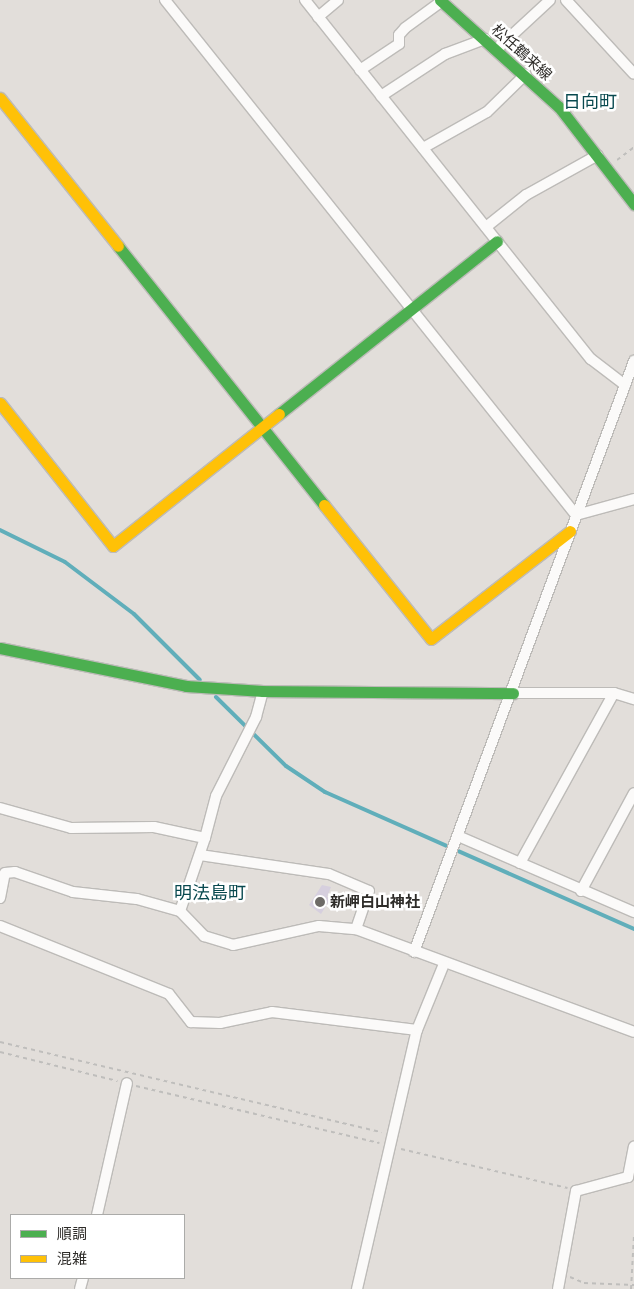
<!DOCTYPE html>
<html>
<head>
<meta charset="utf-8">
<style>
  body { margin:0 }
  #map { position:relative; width:634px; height:1289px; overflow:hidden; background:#e2deda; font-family:Poppins,"Noto Sans JP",sans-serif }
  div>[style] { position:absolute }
  .stream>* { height:4px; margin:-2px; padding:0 2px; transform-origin:2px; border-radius:2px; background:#60aeba }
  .building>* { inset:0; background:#d6cfde }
  .path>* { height:2px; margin-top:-1px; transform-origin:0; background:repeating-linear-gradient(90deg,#bfbebc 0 4px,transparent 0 8px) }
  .roads { filter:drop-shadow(1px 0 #bdbbb8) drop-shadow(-1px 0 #bdbbb8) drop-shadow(0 1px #bdbbb8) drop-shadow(0 -1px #bdbbb8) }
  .street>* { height:10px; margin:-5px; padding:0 5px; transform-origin:5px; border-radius:5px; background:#fbfaf9 }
  .fast>* { height:11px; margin:-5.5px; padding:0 5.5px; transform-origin:5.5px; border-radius:5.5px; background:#4caf50 }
  .slow>* { height:11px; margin:-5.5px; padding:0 5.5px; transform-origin:5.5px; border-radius:5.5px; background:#ffc107 }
  .dots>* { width:14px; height:14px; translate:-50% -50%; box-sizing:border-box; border:2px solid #fff; border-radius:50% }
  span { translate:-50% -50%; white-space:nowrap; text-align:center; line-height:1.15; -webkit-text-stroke:5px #fff; paint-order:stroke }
  .street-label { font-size:15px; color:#2e2c29 }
  .poi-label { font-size:15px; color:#2e2c29; font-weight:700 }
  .left { translate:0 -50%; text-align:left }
  .quarter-label { font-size:18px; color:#08494f }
  .legend { position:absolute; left:10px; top:1214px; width:175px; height:65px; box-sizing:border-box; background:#fff; border:1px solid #ababa9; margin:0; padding:6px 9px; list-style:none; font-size:15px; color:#2e2c29 }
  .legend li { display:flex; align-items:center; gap:10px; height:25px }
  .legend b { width:25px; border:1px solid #ababa9 }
</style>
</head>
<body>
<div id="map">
  <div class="stream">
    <i style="left:0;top:530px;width:72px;rotate:26.2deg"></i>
    <i style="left:65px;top:562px;width:86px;rotate:37deg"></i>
    <i style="left:134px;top:614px;width:93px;rotate:45deg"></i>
    <i style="left:216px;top:697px;width:98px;rotate:44.6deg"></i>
    <i style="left:286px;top:766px;width:47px;rotate:33.7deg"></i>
    <i style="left:325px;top:792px;width:338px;rotate:23.9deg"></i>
  </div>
  <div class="building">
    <i style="clip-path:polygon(322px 885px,331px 887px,327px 897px,331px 898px,321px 914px,309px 905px)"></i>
  </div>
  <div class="path">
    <i style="left:617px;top:160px;width:21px;rotate:-37deg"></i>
    <i style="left:0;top:1042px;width:392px;rotate:13.3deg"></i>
    <i style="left:0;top:1052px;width:121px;rotate:13.9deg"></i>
    <i style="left:136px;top:1086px;width:250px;rotate:13.2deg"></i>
    <i style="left:401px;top:1149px;width:171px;rotate:13.2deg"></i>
    <i style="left:570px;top:1277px;width:15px;rotate:23deg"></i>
    <i style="left:584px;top:1283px;width:50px;rotate:2.3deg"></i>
    <i style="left:631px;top:1289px;width:54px;rotate:-86.8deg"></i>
  </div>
  <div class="roads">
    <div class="street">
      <i style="left:165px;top:0;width:659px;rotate:51.41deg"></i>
      <i style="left:305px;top:0;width:459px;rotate:51.5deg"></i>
      <i style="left:591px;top:359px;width:43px;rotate:37.4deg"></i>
      <i style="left:566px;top:0;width:100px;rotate:47.4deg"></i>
      <i style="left:318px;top:17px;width:26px;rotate:-40deg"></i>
      <i style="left:497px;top:49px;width:72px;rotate:-42.8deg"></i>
      <i style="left:360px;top:70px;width:47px;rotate:-33.7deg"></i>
      <i style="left:399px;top:44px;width:9px;rotate:-90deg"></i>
      <i style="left:399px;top:35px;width:9px;rotate:-49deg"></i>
      <i style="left:405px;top:28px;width:46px;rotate:-36.1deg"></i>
      <i style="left:381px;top:96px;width:77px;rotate:-33.3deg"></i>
      <i style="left:445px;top:54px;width:43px;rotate:-20.6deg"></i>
      <i style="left:423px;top:148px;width:73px;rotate:-29.4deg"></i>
      <i style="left:487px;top:112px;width:54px;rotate:-44.3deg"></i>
      <i style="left:486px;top:227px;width:51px;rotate:-38.7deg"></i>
      <i style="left:526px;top:195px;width:82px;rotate:-29.1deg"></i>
      <i style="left:576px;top:515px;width:60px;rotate:-15.4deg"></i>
      <i style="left:513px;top:693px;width:101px"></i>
      <i style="left:614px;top:693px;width:21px;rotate:17deg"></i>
      <i style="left:0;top:808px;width:74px;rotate:15.7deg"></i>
      <i style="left:71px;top:828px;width:83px;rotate:-0.7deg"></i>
      <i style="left:154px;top:827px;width:52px;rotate:12.2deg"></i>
      <i style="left:205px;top:838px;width:77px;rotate:108.9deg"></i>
      <i style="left:458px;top:836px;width:192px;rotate:23.4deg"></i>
      <i style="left:205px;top:838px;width:43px;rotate:-75.3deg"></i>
      <i style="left:216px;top:796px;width:89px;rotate:-63.1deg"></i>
      <i style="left:256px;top:717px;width:27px;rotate:-75deg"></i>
      <i style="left:200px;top:855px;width:130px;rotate:8.4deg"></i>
      <i style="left:329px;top:874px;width:43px;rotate:23deg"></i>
      <i style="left:369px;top:891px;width:40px;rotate:108.9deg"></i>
      <i style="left:520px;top:863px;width:194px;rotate:-61.1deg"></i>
      <i style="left:5px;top:873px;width:10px;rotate:-6deg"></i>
      <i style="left:15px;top:872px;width:61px;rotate:19deg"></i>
      <i style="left:73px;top:892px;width:64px;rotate:6.2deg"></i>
      <i style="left:137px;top:899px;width:45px;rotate:15.6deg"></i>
      <i style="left:180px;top:911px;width:35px;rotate:46deg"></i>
      <i style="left:204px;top:936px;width:30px;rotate:17deg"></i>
      <i style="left:233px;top:945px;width:88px;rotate:-12.5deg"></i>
      <i style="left:319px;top:926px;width:37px;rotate:5deg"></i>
      <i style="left:356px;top:929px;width:296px;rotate:20.3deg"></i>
      <i style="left:581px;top:891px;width:111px;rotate:-61.6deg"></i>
      <i style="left:0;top:898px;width:25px;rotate:-79deg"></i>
      <i style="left:0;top:926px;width:182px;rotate:21.9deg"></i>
      <i style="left:169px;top:994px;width:36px;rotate:52deg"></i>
      <i style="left:191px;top:1022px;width:29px;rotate:2deg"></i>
      <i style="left:220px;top:1023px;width:53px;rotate:-11.9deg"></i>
      <i style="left:272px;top:1012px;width:146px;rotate:7.1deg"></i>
      <i style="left:414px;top:952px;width:631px;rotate:-69.58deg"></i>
      <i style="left:97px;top:1215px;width:135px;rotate:-77.2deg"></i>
      <i style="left:80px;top:1289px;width:11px;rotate:-75deg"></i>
      <i style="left:357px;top:1289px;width:266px;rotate:-77deg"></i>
      <i style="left:417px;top:1030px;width:71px;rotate:-67.8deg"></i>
      <i style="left:558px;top:1289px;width:100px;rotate:-79.6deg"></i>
      <i style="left:576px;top:1191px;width:54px;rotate:-15.1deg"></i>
      <i style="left:628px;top:1177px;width:31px;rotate:-79deg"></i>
    </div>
    <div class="fast">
      <i style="left:440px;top:0;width:160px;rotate:42deg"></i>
      <i style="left:559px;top:107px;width:123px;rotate:52.3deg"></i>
      <i style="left:118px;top:246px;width:331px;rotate:51.5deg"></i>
      <i style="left:279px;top:414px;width:278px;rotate:-38.4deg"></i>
      <i style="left:0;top:648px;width:190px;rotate:11.5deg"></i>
      <i style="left:186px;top:686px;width:77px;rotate:3.7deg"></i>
      <i style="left:263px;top:691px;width:250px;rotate:0.5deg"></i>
    </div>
    <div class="slow">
      <i style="left:0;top:98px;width:189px;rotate:51.4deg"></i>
      <i style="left:0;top:403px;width:182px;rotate:51.7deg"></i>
      <i style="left:113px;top:546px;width:212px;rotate:-38.5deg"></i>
      <i style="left:324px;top:505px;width:171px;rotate:51.4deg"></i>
      <i style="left:431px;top:639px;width:176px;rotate:-37.8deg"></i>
    </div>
  </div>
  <div class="dots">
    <i style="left:320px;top:902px;background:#6d6a67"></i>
  </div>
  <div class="street-label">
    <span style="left:522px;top:52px;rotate:42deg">松任鶴来線</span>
  </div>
  <div class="poi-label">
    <span class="left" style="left:330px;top:902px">新岬白山神社</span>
  </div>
  <div class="quarter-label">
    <span style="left:590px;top:102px">日向町</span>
    <span style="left:210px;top:893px">明法島町</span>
  </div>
  <ul class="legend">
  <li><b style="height:6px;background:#4caf50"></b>順調</li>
  <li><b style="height:6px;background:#ffc107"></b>混雑</li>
  </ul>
</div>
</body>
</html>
